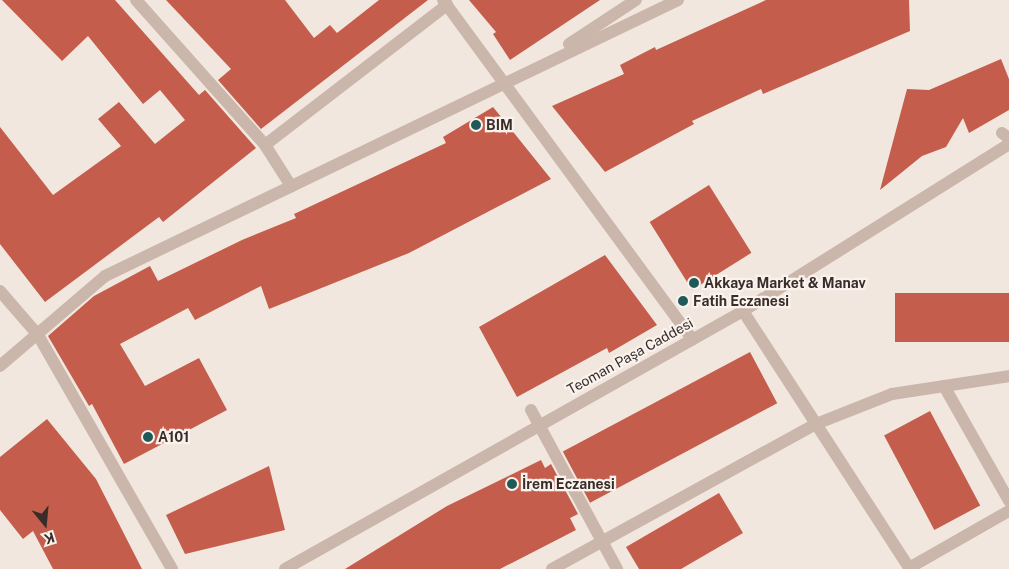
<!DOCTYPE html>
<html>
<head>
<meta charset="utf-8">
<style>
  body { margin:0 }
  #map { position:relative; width:1009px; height:569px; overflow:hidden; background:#f2e7df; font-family:"Public Sans",sans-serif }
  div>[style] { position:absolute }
  .building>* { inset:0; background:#c45d4c; transform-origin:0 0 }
  .minor>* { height:12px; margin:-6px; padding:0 6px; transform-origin:6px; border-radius:6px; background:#cbb6ab }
  .dots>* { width:14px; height:14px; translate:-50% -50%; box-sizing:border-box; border:2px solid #faf2ec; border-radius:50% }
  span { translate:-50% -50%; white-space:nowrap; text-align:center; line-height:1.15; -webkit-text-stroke:4.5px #faf2ec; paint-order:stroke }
  .poi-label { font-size:14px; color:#392d2a; font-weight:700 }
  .left { translate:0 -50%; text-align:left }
  .street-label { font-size:14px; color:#392d2a }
  .north { position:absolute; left:20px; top:499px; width:50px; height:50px; -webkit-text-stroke:4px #faf2ec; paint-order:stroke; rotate:163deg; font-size:14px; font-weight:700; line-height:20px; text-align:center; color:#392d2a }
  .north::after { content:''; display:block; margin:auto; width:18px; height:22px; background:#392d2a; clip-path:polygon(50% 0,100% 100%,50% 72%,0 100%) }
</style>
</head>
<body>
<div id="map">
  <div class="building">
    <i style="clip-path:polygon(2px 0,115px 0,199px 95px,205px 90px,256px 148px,163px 222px,159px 217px,45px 302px,0 244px,0 127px,53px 195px,121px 146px,98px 119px,119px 102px,155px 144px,185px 120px,160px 90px,143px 104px,88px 36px,62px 61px)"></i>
    <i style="clip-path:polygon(166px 0,285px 0,314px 38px,330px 25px,337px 33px,379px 0,428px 0,261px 129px,218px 80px,231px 69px)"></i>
    <i style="clip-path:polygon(469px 0,600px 0,510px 60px,493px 34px,496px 32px)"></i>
    <i style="clip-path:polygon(766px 0,909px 0,910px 31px,763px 94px,761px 89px,692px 121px,694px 124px,605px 172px,552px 106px,624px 74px,620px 65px,655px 47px,656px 50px)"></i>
    <i style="clip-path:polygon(1001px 59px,1009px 79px,1009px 110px,969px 133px,963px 118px,946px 147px,922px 156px,880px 190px,907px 89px,929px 90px)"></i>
    <i style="clip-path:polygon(493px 107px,551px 179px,409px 253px,269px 309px,261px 286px,195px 320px,188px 308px,120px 344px,145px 386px,199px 358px,227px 410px,124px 464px,92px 404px,89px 406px,48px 336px,94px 296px,150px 266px,158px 281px,242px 240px,296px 218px,294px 214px,446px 143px,443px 137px)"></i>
    <i style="left:709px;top:185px;width:80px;height:70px;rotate:58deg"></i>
    <i style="clip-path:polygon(605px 255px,657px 325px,609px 353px,607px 348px,517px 397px,479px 327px)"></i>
    <i style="left:1009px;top:293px;width:49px;height:114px;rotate:90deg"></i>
    <i style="left:750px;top:352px;width:58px;height:212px;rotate:62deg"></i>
    <i style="left:930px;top:411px;width:107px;height:52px;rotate:62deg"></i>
    <i style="clip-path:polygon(47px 419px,96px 479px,142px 569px,53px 569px,33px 531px,23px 539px,0 510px,0 457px)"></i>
    <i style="clip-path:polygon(541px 460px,545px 468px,551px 464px,578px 514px,570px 518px,576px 530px,500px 569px,345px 569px,447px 506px)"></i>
    <i style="clip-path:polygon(269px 466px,285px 530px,185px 554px,166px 515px)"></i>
    <i style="clip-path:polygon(719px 493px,743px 533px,681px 569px,639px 569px,626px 547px)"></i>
  </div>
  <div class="minor">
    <i style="left:136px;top:0;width:194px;rotate:48.3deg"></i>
    <i style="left:265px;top:145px;width:49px;rotate:57.6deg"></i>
    <i style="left:443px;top:0;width:421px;rotate:53.7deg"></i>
    <i style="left:569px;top:44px;width:80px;rotate:-33.3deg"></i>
    <i style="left:1002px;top:133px;width:9px;rotate:36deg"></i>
    <i style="left:265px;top:145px;width:230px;rotate:-37.6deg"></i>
    <i style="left:0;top:291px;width:58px;rotate:49.2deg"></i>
    <i style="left:38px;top:335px;width:270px;rotate:60.2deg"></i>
    <i style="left:743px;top:311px;width:306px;rotate:57.1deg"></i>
    <i style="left:909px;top:568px;width:115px;rotate:-29.7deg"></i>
    <i style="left:0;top:366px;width:138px;rotate:-40.6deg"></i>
    <i style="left:105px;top:276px;width:636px;rotate:-25.72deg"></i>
    <i style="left:944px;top:386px;width:132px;rotate:60.5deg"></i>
    <i style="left:531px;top:410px;width:181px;rotate:61.6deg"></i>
    <i style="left:285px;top:569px;width:526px;rotate:-29.39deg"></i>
    <i style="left:743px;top:311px;width:314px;rotate:-32.1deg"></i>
    <i style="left:552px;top:569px;width:301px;rotate:-28.8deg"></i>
    <i style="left:816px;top:424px;width:82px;rotate:-21.5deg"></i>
    <i style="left:892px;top:394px;width:118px;rotate:-8.7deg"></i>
  </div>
  <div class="dots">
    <i style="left:476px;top:125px;background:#205a58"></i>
    <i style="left:694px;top:283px;background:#205a58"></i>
    <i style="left:683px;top:301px;background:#205a58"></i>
    <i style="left:148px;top:437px;background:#205a58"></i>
    <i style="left:512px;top:484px;background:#205a58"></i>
  </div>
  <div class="poi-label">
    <span class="left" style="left:486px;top:125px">BIM</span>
    <span class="left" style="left:704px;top:283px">Akkaya Market &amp; Manav</span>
    <span class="left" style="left:693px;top:301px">Fatih Eczanesi</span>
    <span class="left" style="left:158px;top:437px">A101</span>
    <span class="left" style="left:522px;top:484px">İrem Eczanesi</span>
  </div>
  <div class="street-label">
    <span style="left:630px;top:356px;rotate:-29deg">Teoman Paşa Caddesi</span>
  </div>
  <div class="north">K</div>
</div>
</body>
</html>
